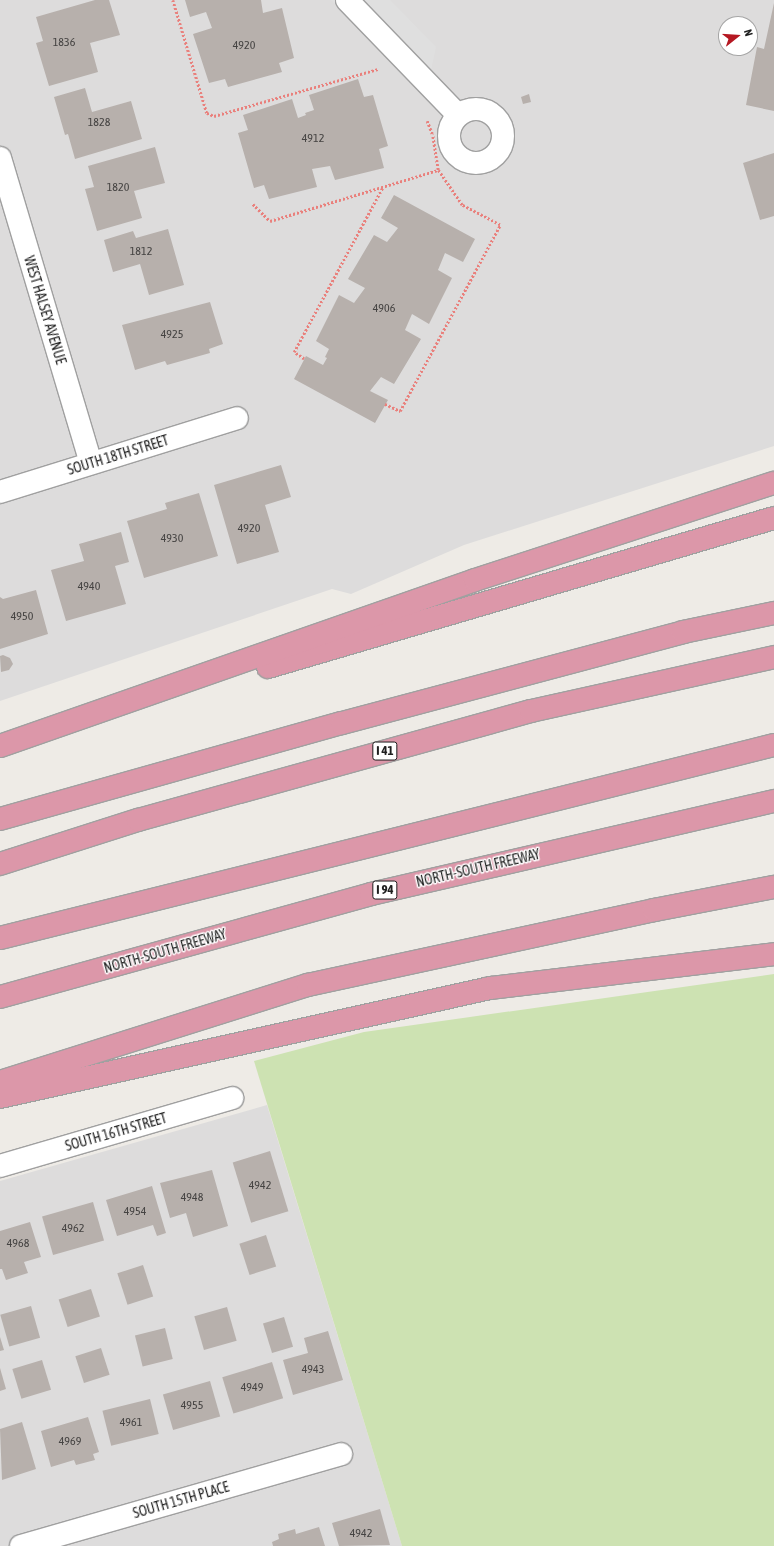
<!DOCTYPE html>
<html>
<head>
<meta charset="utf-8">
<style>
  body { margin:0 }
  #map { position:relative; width:774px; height:1546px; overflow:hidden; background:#eeebe6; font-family:"Asap Condensed",sans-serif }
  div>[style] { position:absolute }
  .residential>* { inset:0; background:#dddcdc }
  .grass>* { inset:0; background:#cde2b2 }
  .parking>* { inset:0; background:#dfdfdf }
  .building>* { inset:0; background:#b7b0ac; transform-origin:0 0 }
  .path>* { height:2.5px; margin-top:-1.25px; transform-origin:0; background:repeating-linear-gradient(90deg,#e9807c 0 2px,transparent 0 4px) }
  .roads { filter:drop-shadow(1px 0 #a0a0a0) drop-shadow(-1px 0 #a0a0a0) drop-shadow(0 1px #a0a0a0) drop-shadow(0 -1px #a0a0a0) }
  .minor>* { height:22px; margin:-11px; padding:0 11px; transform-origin:11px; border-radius:11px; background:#fff }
  .minor>.ring { margin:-11px; padding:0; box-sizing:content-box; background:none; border:22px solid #fff; border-radius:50% }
  .highway>* { height:22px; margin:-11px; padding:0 11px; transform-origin:11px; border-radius:11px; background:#dc97a9 }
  span { translate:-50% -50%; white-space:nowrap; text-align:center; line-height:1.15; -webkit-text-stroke:3px #fff; paint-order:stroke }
  .number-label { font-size:12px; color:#454342 }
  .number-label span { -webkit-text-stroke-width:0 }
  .shield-label span { padding:1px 3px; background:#fff; border:1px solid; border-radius:3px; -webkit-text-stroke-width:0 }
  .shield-label { font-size:13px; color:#1f1f1f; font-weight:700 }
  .street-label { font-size:14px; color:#1f1f1f }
  .north { position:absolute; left:718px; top:16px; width:40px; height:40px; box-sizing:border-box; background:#fff; border:1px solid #a5a5a5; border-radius:50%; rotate:73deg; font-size:11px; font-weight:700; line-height:16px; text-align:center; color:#1f1f1f }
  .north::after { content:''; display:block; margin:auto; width:14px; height:18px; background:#b51822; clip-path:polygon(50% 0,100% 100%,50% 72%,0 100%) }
</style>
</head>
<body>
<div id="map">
  <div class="residential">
    <i style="clip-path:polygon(evenodd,0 0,774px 0,774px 446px,464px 545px,351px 594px,332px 589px,0 701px,0 0,726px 24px,750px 24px,750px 48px,726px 48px,726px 24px)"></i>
    <i style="clip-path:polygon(267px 1105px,402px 1546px,0 1546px,0 1181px)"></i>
  </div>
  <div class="grass">
    <i style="clip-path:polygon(774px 974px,774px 1546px,402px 1546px,254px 1061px,364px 1032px)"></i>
  </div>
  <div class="parking">
    <i style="clip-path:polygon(331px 0,390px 0,436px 47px,431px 70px,415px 87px)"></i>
  </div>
  <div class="building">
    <i style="clip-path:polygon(95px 0,109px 0,120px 35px,90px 43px,98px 72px,49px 86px,36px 43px,43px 41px,36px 17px)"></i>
    <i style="clip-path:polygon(185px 0,261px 0,263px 13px,282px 8px,294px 58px,279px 63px,282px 72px,228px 87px,225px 79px,209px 83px,193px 34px,212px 28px,206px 12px,190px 17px)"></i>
    <i style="clip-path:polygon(774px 3px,774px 111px,746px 105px,757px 47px,764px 49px)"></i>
    <i style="clip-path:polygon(358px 79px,364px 97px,373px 95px,388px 146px,379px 149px,384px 168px,335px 180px,330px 166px,312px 169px,317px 187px,269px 199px,264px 185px,254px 188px,238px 133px,248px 130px,243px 115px,292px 99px,298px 118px,306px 115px,305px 113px,314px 110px,309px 95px)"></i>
    <i style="clip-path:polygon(85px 88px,92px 112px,131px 101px,142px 139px,75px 159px,68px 134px,65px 135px,54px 97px)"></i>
    <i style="clip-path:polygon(529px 94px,531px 102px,523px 104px,521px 97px)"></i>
    <i style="clip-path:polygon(155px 147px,165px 183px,134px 191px,142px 218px,97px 231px,85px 189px,94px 187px,88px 166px)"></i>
    <i style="clip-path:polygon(774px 153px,774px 216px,760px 220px,743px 163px)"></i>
    <i style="clip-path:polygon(394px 195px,475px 239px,463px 262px,445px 253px,438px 270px,452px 278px,429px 324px,412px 314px,405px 330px,421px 339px,394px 384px,381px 377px,370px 391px,388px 400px,375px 423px,294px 379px,306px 356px,323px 365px,327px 358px,325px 357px,329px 349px,316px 341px,339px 295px,354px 303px,365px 288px,348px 279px,374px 235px,387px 242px,398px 228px,381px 218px)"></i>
    <i style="clip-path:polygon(168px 229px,184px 285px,149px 295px,140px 264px,113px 272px,104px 240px,133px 231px,136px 238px)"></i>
    <i style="clip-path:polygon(210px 302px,223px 344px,209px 349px,210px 353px,167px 365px,165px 361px,135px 370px,122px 325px)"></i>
    <i style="clip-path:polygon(281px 465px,291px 497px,265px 505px,279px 552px,237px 564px,214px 485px)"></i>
    <i style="clip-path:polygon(199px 493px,218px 556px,144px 578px,127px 521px,167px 509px,165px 503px)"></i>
    <i style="clip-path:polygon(121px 532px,129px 562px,115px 566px,126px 604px,66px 621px,51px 570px,84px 561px,79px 544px)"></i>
    <i style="clip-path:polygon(36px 590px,48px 634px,0 649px,0 597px,3px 599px)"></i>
    <i style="clip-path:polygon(3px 655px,10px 658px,13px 664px,9px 670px,1px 672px,0 656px)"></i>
    <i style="left:270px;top:1151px;width:63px;height:39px;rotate:73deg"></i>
    <i style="clip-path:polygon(212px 1170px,228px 1226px,193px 1237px,186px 1213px,170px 1218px,160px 1183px)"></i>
    <i style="clip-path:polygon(152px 1186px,166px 1233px,157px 1236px,153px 1225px,117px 1236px,106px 1200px)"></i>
    <i style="left:93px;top:1202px;width:40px;height:53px;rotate:74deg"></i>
    <i style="clip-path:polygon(30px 1222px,41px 1257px,24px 1262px,28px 1273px,6px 1280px,2px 1269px,0 1269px,0 1231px)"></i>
    <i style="left:266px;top:1235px;width:33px;height:28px;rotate:72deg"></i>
    <i style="left:143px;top:1265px;width:33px;height:27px;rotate:72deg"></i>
    <i style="left:91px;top:1289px;width:29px;height:34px;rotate:72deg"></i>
    <i style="left:31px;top:1306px;width:33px;height:32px;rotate:74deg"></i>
    <i style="left:227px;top:1307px;width:35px;height:34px;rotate:74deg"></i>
    <i style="left:284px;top:1317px;width:31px;height:22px;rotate:73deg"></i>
    <i style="left:165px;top:1328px;width:32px;height:31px;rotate:76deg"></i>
    <i style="clip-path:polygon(328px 1331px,343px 1380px,293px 1395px,283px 1360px,308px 1353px,304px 1338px)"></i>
    <i style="clip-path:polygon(0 1337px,4px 1350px,0 1351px)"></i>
    <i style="left:101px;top:1348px;width:28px;height:27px;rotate:72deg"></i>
    <i style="left:42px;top:1360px;width:31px;height:31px;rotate:73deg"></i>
    <i style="left:272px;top:1362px;width:38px;height:52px;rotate:73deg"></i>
    <i style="clip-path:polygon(0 1368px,6px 1389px,0 1391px)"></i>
    <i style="left:210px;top:1381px;width:37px;height:49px;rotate:74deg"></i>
    <i style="left:150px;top:1399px;width:36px;height:49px;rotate:76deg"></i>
    <i style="clip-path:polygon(88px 1417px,99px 1452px,93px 1454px,95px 1460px,76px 1465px,74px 1460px,51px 1467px,41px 1431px)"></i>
    <i style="clip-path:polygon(22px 1422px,36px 1469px,2px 1480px,0 1429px)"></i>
    <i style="clip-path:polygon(380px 1509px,390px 1545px,339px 1546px,332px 1523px)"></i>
    <i style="clip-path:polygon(319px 1527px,325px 1546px,273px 1546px,272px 1542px,279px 1539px,278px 1534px,295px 1529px,296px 1534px)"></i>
  </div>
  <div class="path">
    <i style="left:173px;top:0;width:118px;rotate:73.3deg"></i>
    <i style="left:207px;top:113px;width:8px;rotate:23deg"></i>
    <i style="left:214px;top:116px;width:171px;rotate:-16deg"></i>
    <i style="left:253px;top:204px;width:24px;rotate:45deg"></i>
    <i style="left:270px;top:221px;width:176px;rotate:-16.9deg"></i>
    <i style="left:304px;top:359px;width:12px;rotate:-145deg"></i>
    <i style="left:294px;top:352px;width:187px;rotate:-61.7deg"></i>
    <i style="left:385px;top:404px;width:17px;rotate:25deg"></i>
    <i style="left:400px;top:411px;width:211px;rotate:-61.7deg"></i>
    <i style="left:500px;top:225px;width:43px;rotate:-152.2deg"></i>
    <i style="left:462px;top:205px;width:42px;rotate:-124.4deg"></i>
    <i style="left:438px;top:170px;width:36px;rotate:-99deg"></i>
    <i style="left:432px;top:134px;width:14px;rotate:-111deg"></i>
  </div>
  <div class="roads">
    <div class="minor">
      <i style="left:347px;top:0;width:160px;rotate:46deg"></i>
      <i class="ring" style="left:449px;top:109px;width:32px;height:32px"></i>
      <i style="left:0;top:158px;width:318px;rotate:73.4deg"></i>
      <i style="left:0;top:492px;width:248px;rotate:-17.3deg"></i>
      <i style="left:0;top:1166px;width:242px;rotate:-16.3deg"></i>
      <i style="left:21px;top:1546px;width:333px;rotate:-16deg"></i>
    </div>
    <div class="highway">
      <i style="left:268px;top:667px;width:527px;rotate:-16.41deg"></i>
      <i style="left:0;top:746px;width:503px;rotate:-19.26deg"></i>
      <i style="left:475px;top:580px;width:314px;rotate:-18deg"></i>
      <i style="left:0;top:819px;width:355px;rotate:-15.7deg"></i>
      <i style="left:342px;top:723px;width:353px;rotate:-14.9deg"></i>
      <i style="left:683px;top:632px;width:93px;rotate:-11.8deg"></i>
      <i style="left:0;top:864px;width:145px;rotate:-17.7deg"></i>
      <i style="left:138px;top:820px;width:408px;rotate:-15.5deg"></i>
      <i style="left:531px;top:711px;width:249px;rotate:-12.5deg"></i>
      <i style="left:0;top:938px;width:798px;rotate:-14deg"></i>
      <i style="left:0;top:997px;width:385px;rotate:-15.5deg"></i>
      <i style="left:371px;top:894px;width:414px;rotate:-13deg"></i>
      <i style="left:0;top:1082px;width:323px;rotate:-17.5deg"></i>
      <i style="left:308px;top:985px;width:354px;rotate:-12.2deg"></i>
      <i style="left:654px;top:910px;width:122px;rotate:-10.9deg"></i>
      <i style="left:0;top:1097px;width:502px;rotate:-12.54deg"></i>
      <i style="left:490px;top:988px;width:286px;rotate:-6.8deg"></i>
    </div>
  </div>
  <div class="number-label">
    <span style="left:64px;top:43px">1836</span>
    <span style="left:244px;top:46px">4920</span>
    <span style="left:99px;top:123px">1828</span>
    <span style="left:313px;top:139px">4912</span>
    <span style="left:118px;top:188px">1820</span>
    <span style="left:141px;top:252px">1812</span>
    <span style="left:384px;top:309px">4906</span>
    <span style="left:172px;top:335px">4925</span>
    <span style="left:249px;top:529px">4920</span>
    <span style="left:172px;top:539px">4930</span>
    <span style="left:89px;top:587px">4940</span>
    <span style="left:22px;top:617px">4950</span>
    <span style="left:260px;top:1186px">4942</span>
    <span style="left:192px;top:1198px">4948</span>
    <span style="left:135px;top:1212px">4954</span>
    <span style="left:73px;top:1229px">4962</span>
    <span style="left:18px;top:1244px">4968</span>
    <span style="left:313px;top:1370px">4943</span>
    <span style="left:252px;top:1388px">4949</span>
    <span style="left:192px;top:1406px">4955</span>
    <span style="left:131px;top:1423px">4961</span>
    <span style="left:70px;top:1442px">4969</span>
    <span style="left:361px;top:1534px">4942</span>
  </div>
  <div class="shield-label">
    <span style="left:385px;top:751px">I 41</span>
    <span style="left:385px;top:890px">I 94</span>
  </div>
  <div class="street-label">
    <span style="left:45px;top:310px;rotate:73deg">WEST HALSEY AVENUE</span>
    <span style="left:118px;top:455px;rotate:-17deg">SOUTH 18TH STREET</span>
    <span style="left:478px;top:868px;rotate:-13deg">NORTH-SOUTH FREEWAY</span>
    <span style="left:165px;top:951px;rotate:-16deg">NORTH-SOUTH FREEWAY</span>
    <span style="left:116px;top:1132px;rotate:-16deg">SOUTH 16TH STREET</span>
    <span style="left:181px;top:1500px;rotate:-16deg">SOUTH 15TH PLACE</span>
  </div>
  <div class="north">N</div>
</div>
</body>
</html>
